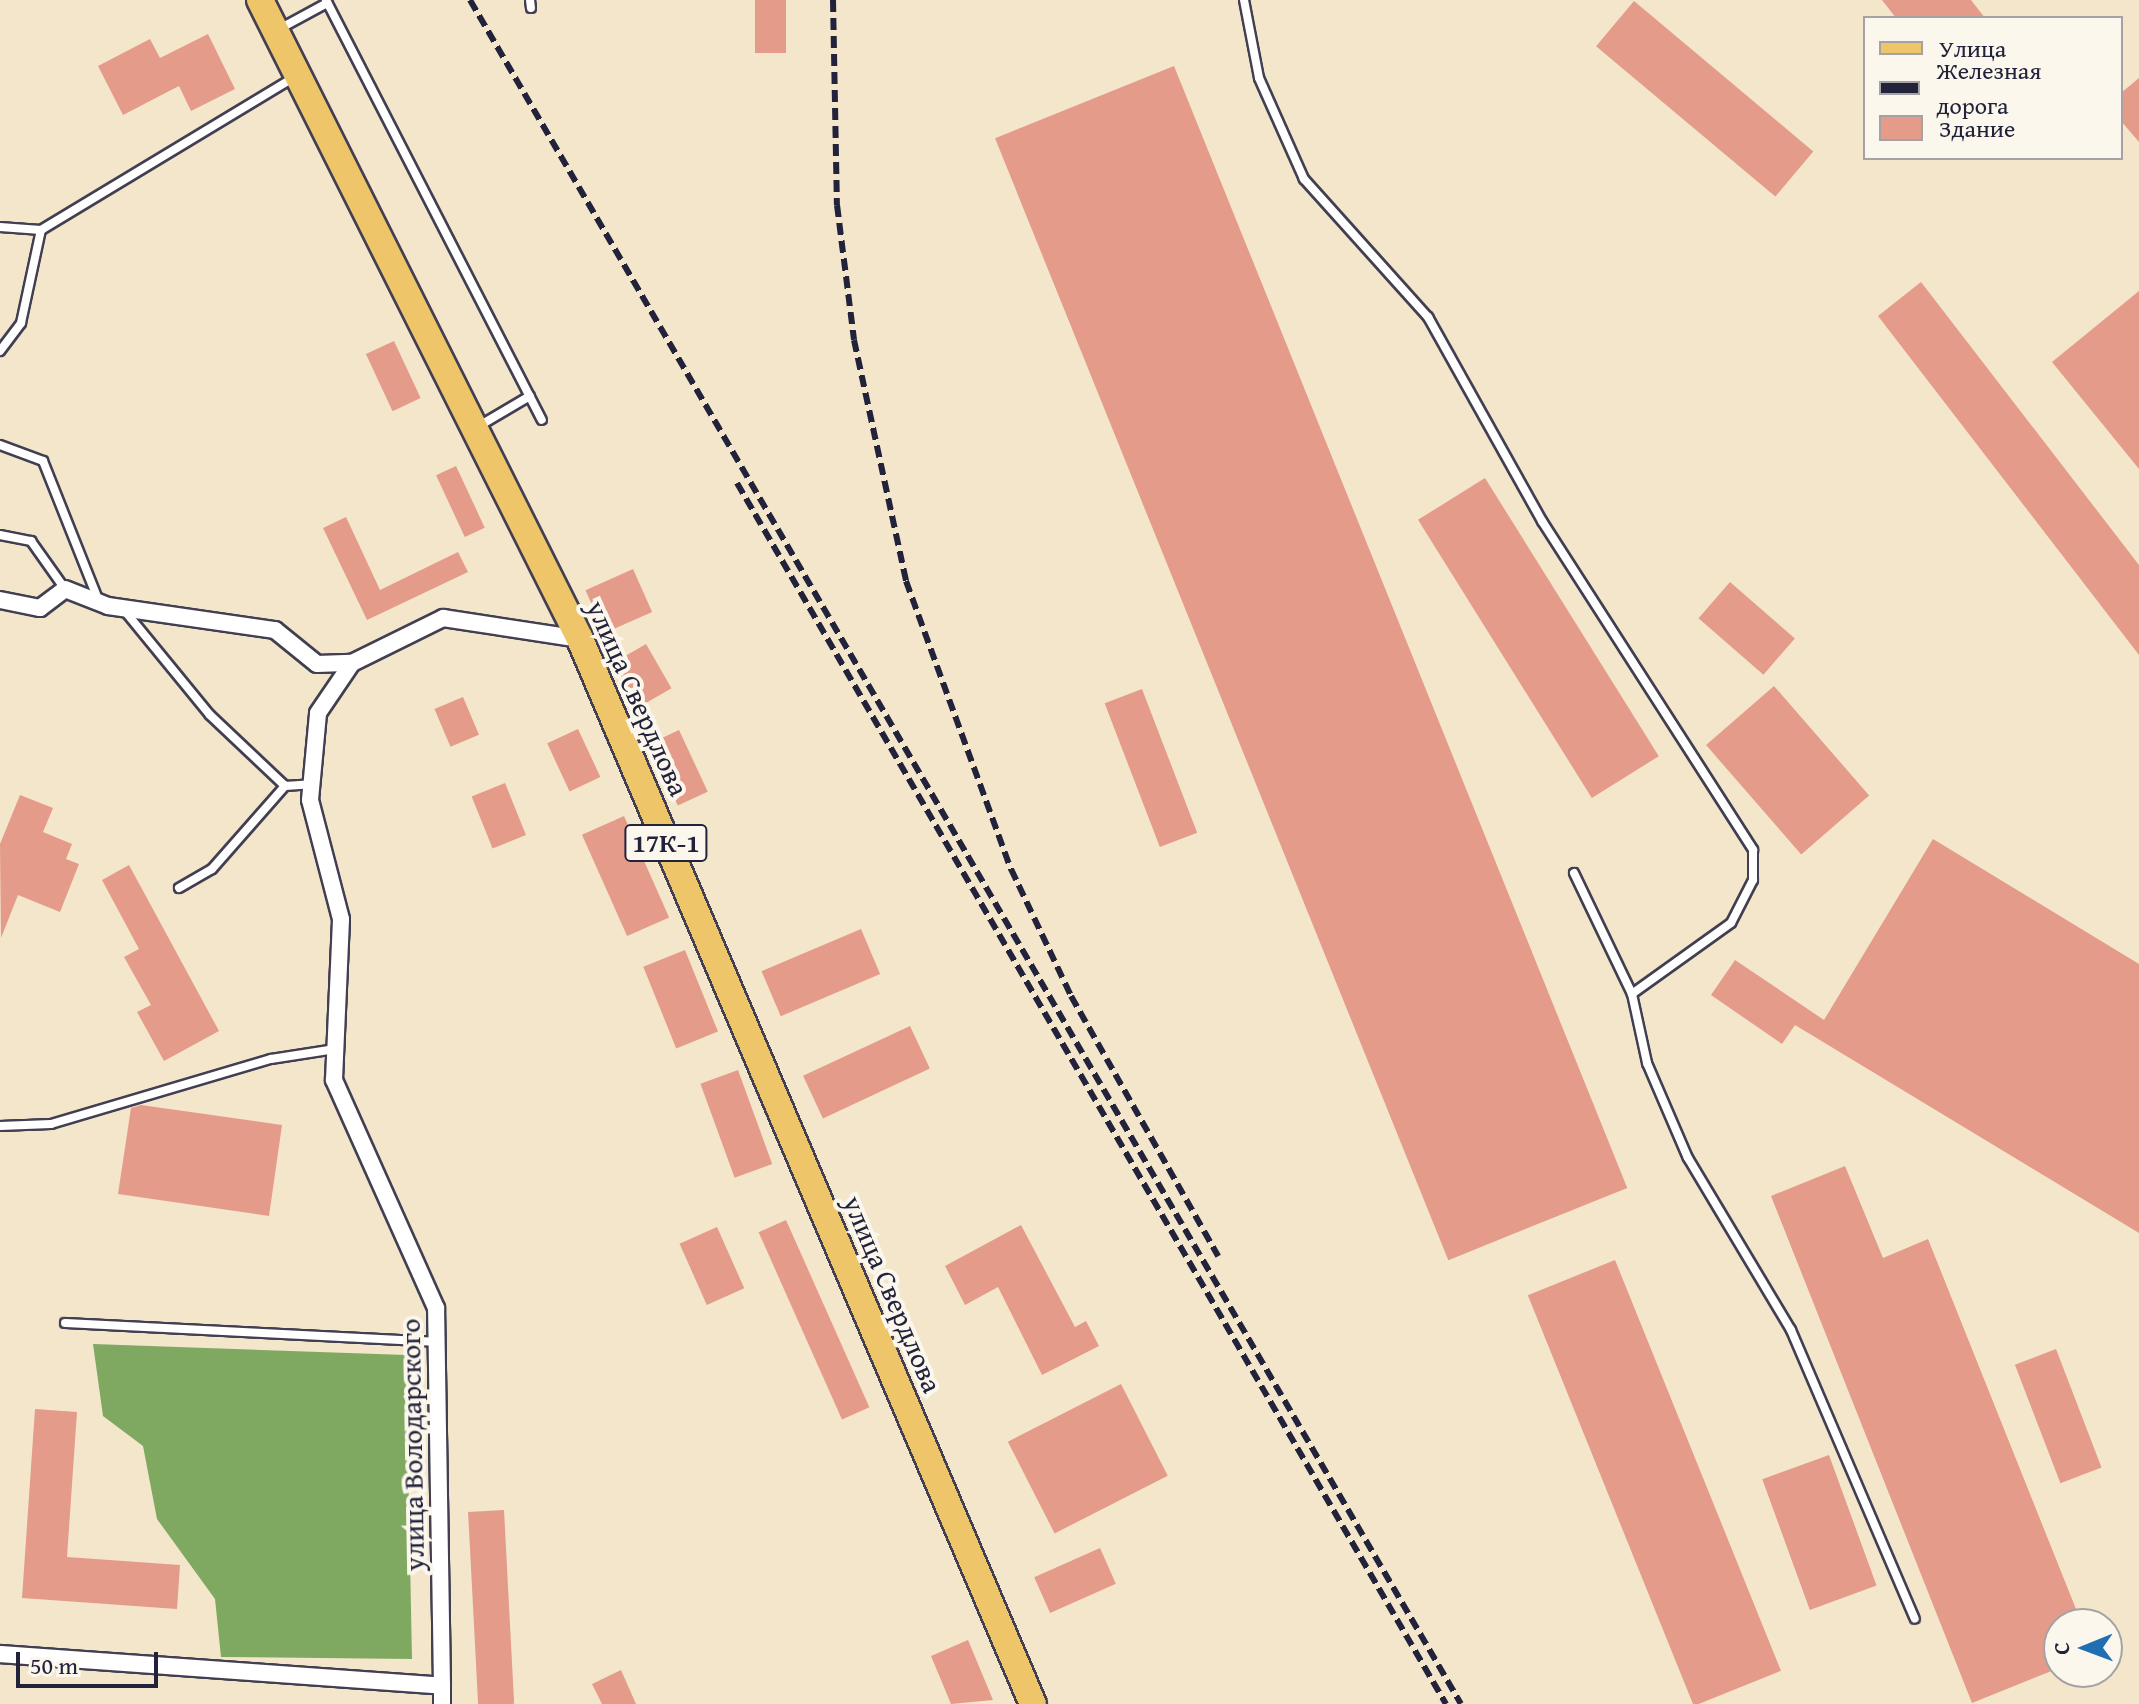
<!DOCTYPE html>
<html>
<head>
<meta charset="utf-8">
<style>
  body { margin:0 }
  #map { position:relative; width:2139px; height:1704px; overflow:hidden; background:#f3e6cb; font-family:"Gentium Book Plus",serif }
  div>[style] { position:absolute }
  .forest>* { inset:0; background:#7fa961 }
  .building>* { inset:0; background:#e59b8a; transform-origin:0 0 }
  .roads { filter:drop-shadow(2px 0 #413f51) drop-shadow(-2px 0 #413f51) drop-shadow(0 2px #413f51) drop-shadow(0 -2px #413f51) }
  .lane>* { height:8px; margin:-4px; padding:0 4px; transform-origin:4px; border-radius:4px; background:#fff }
  .street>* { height:16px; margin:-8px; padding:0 8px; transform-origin:8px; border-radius:8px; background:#fff }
  .primary>* { height:26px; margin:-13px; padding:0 13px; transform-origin:13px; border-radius:13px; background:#eec569 }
  .rail>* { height:6px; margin-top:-3px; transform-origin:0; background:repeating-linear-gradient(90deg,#22223b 0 12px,transparent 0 18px) }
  span { translate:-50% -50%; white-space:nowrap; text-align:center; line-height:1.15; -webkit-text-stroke:8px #fbf7ec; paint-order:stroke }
  .shield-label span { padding:2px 6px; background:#fbf7ec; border:2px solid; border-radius:6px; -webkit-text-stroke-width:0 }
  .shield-label { font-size:26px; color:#22223b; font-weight:700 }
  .street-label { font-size:28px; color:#22223b }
  .legend { position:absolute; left:1863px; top:16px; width:260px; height:144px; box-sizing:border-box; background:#fbf7ec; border:2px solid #a4a2a5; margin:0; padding:10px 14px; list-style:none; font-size:24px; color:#22223b }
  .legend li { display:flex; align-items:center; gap:16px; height:40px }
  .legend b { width:40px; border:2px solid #a4a2a5 }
  .north { position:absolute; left:2043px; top:1608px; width:80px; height:80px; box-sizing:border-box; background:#fbf7ec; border:2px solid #a4a2a5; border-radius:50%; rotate:269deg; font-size:22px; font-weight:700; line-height:32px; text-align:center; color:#22223b }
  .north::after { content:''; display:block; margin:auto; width:28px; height:36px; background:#1f6fb2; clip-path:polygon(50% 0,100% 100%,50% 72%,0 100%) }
  .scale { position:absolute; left:16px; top:1652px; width:142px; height:36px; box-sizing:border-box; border:4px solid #22223b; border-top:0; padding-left:10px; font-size:24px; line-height:28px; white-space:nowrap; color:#22223b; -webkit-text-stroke:6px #fbf7ec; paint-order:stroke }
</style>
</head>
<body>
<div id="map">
  <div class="forest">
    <i style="clip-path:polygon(93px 1344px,406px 1355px,412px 1659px,221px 1657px,215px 1599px,157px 1519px,143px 1446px,103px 1416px)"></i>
  </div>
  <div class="building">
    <i style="left:755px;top:0;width:31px;height:53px"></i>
    <i style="clip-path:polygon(1882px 0,1971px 0,1985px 18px,1896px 18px)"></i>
    <i style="left:1634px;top:1px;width:234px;height:59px;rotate:40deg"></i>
    <i style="clip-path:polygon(208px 34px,235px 89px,191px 111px,179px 86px,123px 115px,98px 66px,150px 39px,160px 58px)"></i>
    <i style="left:1174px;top:66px;width:1210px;height:193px;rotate:68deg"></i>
    <i style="clip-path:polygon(2139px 78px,2139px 142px,2121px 121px,2121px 93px)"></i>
    <i style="clip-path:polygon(1921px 282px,2139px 565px,2139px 655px,1878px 316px)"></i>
    <i style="clip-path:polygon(2139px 291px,2139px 469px,2052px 362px)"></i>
    <i style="left:394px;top:341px;width:63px;height:31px;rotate:65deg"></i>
    <i style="left:456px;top:466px;width:68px;height:22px;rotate:65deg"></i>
    <i style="left:1485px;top:478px;width:328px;height:79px;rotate:58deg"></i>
    <i style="clip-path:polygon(346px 517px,380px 590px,458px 552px,468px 572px,367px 620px,323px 528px)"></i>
    <i style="left:633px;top:569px;width:47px;height:52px;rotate:66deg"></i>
    <i style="left:1730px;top:582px;width:86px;height:48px;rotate:41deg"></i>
    <i style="left:646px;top:644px;width:51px;height:38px;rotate:60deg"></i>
    <i style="left:1774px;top:686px;width:145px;height:90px;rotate:49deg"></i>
    <i style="left:1142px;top:689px;width:154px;height:40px;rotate:69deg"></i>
    <i style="left:463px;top:697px;width:41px;height:31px;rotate:67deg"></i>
    <i style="left:578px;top:729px;width:53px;height:34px;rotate:65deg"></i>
    <i style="left:679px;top:730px;width:68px;height:33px;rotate:65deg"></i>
    <i style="left:505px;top:783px;width:56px;height:36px;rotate:68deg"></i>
    <i style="clip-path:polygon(20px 795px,53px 808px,43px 832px,72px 844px,66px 859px,79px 864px,60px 912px,18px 895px,1px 938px,0 844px)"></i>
    <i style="left:624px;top:816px;width:111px;height:46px;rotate:66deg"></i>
    <i style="clip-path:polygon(1933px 839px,2139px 964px,2139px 1233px,1795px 1025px,1782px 1044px,1711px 995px,1735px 960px,1824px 1020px)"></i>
    <i style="clip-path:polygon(129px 865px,219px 1031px,164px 1061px,137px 1012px,151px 1005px,124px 957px,139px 949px,102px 880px)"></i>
    <i style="left:861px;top:929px;width:49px;height:108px;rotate:67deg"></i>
    <i style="left:685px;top:950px;width:88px;height:45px;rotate:68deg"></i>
    <i style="left:910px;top:1026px;width:47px;height:118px;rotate:65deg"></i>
    <i style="left:738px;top:1070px;width:100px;height:40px;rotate:70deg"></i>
    <i style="clip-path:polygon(141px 1105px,282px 1125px,269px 1216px,118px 1194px,131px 1108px)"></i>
    <i style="clip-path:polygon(1845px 1166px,1883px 1258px,1928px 1239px,2082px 1624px,2059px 1624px,2059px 1668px,1972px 1703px,1771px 1196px)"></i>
    <i style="left:786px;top:1220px;width:205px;height:30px;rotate:66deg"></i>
    <i style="clip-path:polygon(1021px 1225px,1075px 1327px,1086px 1321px,1099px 1346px,1042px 1375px,998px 1287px,965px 1305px,945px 1266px)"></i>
    <i style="left:717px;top:1227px;width:67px;height:41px;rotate:66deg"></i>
    <i style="left:1615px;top:1260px;width:443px;height:94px;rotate:68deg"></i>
    <i style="left:2056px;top:1349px;width:127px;height:44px;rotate:69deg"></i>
    <i style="left:1121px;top:1384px;width:103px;height:127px;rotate:63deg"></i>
    <i style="clip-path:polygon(35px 1409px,77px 1412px,67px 1557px,180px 1565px,177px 1609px,22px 1598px)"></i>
    <i style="left:1829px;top:1455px;width:139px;height:71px;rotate:70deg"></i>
    <i style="left:504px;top:1510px;width:194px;height:36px;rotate:87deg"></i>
    <i style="left:1100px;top:1548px;width:39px;height:72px;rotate:66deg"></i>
    <i style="clip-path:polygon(968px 1640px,993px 1700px,951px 1704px,931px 1656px)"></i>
    <i style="clip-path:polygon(621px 1670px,636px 1704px,602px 1704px,592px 1684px)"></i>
  </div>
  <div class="roads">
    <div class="lane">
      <i style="left:326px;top:0;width:472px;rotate:62.8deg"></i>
      <i style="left:530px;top:0;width:8px;rotate:83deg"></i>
      <i style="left:1244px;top:0;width:79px;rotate:79.1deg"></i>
      <i style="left:1259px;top:78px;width:111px;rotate:66deg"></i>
      <i style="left:1304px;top:179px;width:186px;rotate:48.1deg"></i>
      <i style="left:1428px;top:317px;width:234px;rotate:60.8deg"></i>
      <i style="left:1542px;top:521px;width:391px;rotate:57.3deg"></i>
      <i style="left:1753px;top:850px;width:30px;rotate:90deg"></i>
      <i style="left:1753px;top:880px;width:48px;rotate:117.1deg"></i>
      <i style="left:1731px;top:923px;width:122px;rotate:144.4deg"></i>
      <i style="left:279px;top:29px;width:55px;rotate:-28.4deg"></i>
      <i style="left:0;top:227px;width:41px;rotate:4.2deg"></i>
      <i style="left:41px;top:230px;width:294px;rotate:-31.1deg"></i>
      <i style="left:0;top:351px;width:35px;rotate:-53deg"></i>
      <i style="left:21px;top:323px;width:95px;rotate:-77.9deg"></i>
      <i style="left:479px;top:426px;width:59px;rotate:-30.5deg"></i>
      <i style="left:0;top:445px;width:46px;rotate:20.4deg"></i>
      <i style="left:43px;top:461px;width:152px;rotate:68.3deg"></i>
      <i style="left:0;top:535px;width:32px;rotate:11deg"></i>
      <i style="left:31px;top:541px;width:59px;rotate:54.7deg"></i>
      <i style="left:124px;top:610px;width:136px;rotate:50.7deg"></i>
      <i style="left:210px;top:715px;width:103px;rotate:43.4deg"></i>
      <i style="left:1574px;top:873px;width:134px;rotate:64.4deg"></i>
      <i style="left:1632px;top:994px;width:71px;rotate:77.7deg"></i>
      <i style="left:1647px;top:1063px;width:103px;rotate:66.7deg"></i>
      <i style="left:1688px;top:1158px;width:200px;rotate:59.1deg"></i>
      <i style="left:1791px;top:1330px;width:314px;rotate:66.8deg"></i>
      <i style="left:179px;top:888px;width:38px;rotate:-30deg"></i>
      <i style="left:212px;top:869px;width:111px;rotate:-48.7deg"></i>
      <i style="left:285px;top:786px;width:26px;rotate:-4deg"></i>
      <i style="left:0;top:1126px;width:51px;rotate:-2.2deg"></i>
      <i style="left:51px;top:1124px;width:229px;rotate:-16.5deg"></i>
      <i style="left:271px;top:1059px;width:65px;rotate:-8.9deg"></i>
      <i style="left:65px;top:1323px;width:371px;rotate:2.9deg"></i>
    </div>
    <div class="street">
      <i style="left:0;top:600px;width:41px;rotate:11.3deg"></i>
      <i style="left:40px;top:608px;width:31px;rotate:-37deg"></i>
      <i style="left:65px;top:589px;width:46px;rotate:21.6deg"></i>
      <i style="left:108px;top:606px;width:169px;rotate:8.2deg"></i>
      <i style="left:275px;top:630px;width:54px;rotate:39deg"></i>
      <i style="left:317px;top:664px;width:35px;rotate:-2deg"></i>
      <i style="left:0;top:1654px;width:443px;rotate:4.1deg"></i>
      <i style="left:442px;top:1686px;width:378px;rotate:-90.9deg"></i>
      <i style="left:436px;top:1308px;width:250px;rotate:-114.1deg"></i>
      <i style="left:334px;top:1080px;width:161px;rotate:-87.5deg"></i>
      <i style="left:341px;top:919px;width:123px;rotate:-104.6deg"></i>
      <i style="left:310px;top:800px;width:87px;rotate:-84.7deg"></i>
      <i style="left:318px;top:713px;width:60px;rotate:-55.8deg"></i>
      <i style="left:352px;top:663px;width:102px;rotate:-26.3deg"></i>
      <i style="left:443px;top:618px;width:139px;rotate:8.7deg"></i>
      <i style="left:442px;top:1686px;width:18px;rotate:90deg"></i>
    </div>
    <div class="primary">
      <i style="left:260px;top:0;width:715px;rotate:63.4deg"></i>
      <i style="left:580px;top:639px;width:1157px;rotate:66.96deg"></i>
    </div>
  </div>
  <div class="rail">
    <i style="left:470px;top:0;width:1971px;rotate:59.82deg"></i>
    <i style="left:833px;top:0;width:205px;rotate:88.9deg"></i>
    <i style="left:837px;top:205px;width:136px;rotate:82.8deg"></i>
    <i style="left:854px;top:340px;width:247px;rotate:77.8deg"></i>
    <i style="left:906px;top:581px;width:307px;rotate:70deg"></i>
    <i style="left:1011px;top:869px;width:140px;rotate:64.7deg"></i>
    <i style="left:1071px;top:996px;width:299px;rotate:60.5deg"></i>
    <i style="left:737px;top:483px;width:1412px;rotate:59.86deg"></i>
  </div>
  <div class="shield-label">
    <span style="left:666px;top:843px">17К-1</span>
  </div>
  <div class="street-label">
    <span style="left:638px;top:698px;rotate:66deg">улица Свердлова</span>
    <span style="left:893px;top:1294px;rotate:67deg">улица Свердлова</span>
    <span style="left:412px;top:1445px;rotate:-91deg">улица Володарского</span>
  </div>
  <ul class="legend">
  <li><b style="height:10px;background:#eec569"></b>Улица</li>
  <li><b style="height:10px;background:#22223b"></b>Железная дорога</li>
  <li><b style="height:22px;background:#e59b8a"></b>Здание</li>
  </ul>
  <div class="north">С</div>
  <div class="scale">50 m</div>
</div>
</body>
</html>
